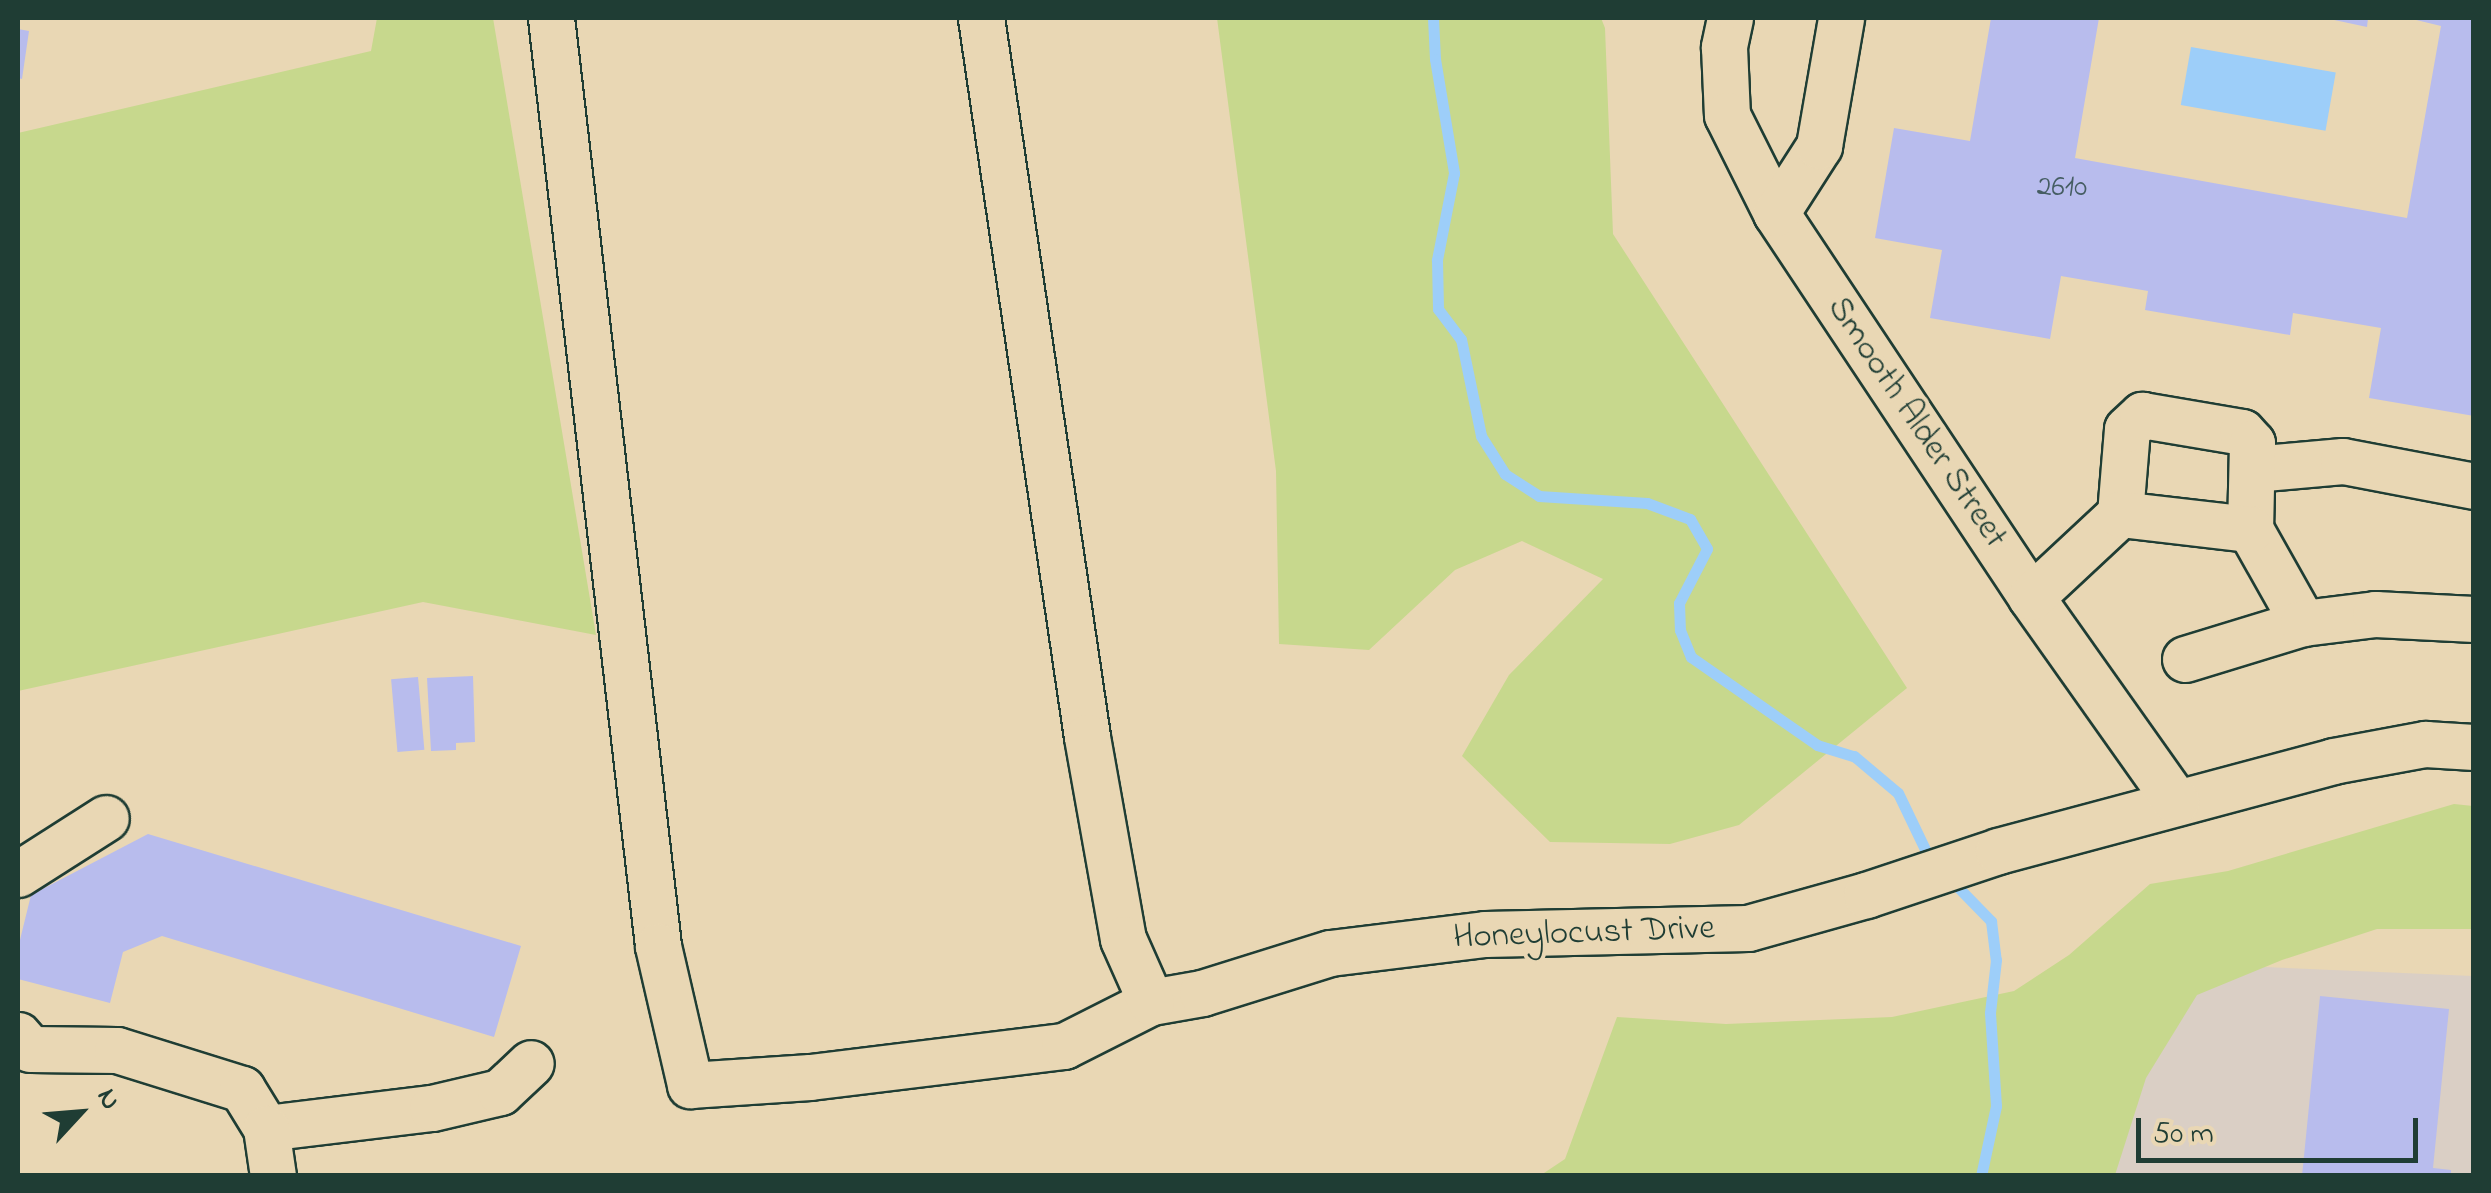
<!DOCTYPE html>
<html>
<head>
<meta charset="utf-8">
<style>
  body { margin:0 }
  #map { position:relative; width:2491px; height:1193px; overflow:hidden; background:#e9d7b4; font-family:"Indie Flower",sans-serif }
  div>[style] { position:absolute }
  .built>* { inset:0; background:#dacfc5 }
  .green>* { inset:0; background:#c7d88d }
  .water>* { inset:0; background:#9dcef9; transform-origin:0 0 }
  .stream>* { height:11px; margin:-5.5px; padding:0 5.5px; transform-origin:5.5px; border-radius:5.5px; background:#9dcef9 }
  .building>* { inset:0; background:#b8bced; transform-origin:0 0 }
  .roads { filter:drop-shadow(2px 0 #1f3d34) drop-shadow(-2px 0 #1f3d34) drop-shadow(0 2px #1f3d34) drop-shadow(0 -2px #1f3d34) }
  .minor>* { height:45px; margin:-22.5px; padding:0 22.5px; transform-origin:22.5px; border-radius:22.5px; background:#e9d7b4 }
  span { translate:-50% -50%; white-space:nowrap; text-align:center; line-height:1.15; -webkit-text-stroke:8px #e9d7b4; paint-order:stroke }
  .number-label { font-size:30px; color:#455d62 }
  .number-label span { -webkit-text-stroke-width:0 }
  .street-label { font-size:35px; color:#1f3d34 }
  .frame { position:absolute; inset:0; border:20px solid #1f3d34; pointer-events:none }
  .north { position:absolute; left:30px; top:1063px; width:100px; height:100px; -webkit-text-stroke:8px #e9d7b4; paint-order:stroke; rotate:64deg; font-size:28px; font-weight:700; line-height:40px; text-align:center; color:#1f3d34 }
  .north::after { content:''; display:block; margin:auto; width:35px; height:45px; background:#1f3d34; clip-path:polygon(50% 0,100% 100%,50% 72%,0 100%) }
  .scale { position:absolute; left:2136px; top:1118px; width:282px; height:45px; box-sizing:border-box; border:5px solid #1f3d34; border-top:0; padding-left:12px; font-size:30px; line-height:35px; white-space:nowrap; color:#1f3d34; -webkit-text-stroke:8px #e9d7b4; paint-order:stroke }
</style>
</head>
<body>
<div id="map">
  <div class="built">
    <i style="clip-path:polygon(2145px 962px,2473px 976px,2473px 1175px,2103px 1176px)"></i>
  </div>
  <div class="green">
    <i style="clip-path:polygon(377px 18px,493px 18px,596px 635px,423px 602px,18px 691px,18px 133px,371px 51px)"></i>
    <i style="clip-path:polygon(1217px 18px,1601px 18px,1605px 28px,1613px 234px,1907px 688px,1739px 825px,1670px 844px,1550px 842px,1462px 756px,1509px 675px,1603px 579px,1522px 541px,1455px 570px,1369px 650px,1279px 644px,1276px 471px)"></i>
    <i style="clip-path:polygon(2454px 804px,2473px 806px,2473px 929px,2377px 929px,2282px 960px,2197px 995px,2146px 1078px,2115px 1175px,1541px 1175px,1565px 1159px,1617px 1017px,1726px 1024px,1892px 1017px,2014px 991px,2069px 955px,2150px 884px,2228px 871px)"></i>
  </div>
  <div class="water">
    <i style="left:2191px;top:47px;width:147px;height:59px;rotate:10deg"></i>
  </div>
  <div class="stream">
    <i style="left:1433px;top:18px;width:41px;rotate:87.2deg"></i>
    <i style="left:1435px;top:59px;width:116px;rotate:80.5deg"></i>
    <i style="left:1454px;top:173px;width:89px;rotate:101.1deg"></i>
    <i style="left:1437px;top:260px;width:49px;rotate:88.8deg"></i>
    <i style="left:1438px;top:309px;width:38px;rotate:53deg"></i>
    <i style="left:1461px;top:339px;width:99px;rotate:78.3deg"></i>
    <i style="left:1481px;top:436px;width:45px;rotate:57.7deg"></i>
    <i style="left:1505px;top:474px;width:40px;rotate:32.9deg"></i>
    <i style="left:1539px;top:496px;width:108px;rotate:3.7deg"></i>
    <i style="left:1647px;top:503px;width:46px;rotate:20.4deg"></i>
    <i style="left:1690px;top:519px;width:34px;rotate:60deg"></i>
    <i style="left:1707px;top:549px;width:61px;rotate:117.4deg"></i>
    <i style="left:1679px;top:603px;width:27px;rotate:88deg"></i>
    <i style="left:1680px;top:630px;width:29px;rotate:68deg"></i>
    <i style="left:1691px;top:657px;width:154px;rotate:34.9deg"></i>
    <i style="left:1817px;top:745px;width:39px;rotate:17deg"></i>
    <i style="left:1854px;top:756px;width:57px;rotate:40.1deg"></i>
    <i style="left:1898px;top:793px;width:79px;rotate:64.4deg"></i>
    <i style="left:1950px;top:879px;width:59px;rotate:45.7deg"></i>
    <i style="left:1991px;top:921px;width:39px;rotate:83deg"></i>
    <i style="left:1996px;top:960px;width:53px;rotate:96.5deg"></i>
    <i style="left:1990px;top:1013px;width:93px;rotate:86.3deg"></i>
    <i style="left:1996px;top:1106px;width:72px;rotate:102.1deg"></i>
  </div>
  <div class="building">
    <i style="clip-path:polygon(1991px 18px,2099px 18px,2075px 158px,2407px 218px,2441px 26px,2408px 18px,2474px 18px,2474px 416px,2369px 398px,2381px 328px,2293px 313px,2290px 335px,2145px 310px,2148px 291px,2061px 276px,2050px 339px,1930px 318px,1942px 250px,1875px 238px,1894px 128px,1970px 141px)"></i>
    <i style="clip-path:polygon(2325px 18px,2368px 18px,2367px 27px)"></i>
    <i style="clip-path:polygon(18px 29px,29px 31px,22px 79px,18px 78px)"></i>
    <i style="clip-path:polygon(473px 676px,475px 742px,456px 743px,456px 750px,431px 751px,427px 678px)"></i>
    <i style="left:418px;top:677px;width:73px;height:27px;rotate:85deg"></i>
    <i style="clip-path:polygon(148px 834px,521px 946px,494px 1037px,162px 936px,123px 952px,110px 1003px,18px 979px,18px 948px,31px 895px)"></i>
    <i style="clip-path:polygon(2320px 996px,2449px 1009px,2433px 1168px,2451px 1170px,2451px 1176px,2302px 1176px)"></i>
  </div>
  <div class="roads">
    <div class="minor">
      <i style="left:551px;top:18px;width:934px;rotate:83.42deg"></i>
      <i style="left:658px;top:946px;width:143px;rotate:77deg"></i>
      <i style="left:690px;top:1085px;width:120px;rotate:-3.8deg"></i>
      <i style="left:810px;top:1077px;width:256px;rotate:-7deg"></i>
      <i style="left:1064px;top:1046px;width:97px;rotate:-26.8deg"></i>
      <i style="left:1151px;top:1002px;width:52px;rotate:-10deg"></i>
      <i style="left:1202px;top:993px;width:134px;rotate:-17.4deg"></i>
      <i style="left:1330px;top:953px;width:156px;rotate:-7deg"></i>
      <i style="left:1485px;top:934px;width:263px;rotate:-1.3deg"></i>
      <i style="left:1748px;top:928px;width:123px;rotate:-15.6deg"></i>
      <i style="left:1866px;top:895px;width:139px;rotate:-18.4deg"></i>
      <i style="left:1998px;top:851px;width:347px;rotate:-15deg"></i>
      <i style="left:2333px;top:761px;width:94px;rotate:-10.5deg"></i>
      <i style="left:2425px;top:744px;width:49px;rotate:3.5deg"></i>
      <i style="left:981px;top:18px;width:727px;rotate:81.61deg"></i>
      <i style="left:1087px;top:737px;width:205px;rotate:79.9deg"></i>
      <i style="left:1123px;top:939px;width:69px;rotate:66deg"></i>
      <i style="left:1730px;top:18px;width:30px;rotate:102deg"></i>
      <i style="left:1724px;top:47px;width:68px;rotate:87.5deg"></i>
      <i style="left:1727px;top:115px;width:110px;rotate:63.4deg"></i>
      <i style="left:1776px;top:213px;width:461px;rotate:56.4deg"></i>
      <i style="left:2031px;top:597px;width:251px;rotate:54.7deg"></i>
      <i style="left:1776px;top:213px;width:80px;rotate:-57.3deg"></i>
      <i style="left:1819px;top:146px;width:130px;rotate:-80.2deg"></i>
      <i style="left:2253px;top:469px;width:90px;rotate:-5.1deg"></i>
      <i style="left:2343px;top:461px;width:133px;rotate:10.8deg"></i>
      <i style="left:2120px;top:514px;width:85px;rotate:-85.3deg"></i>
      <i style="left:2127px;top:429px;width:21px;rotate:-43deg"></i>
      <i style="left:2142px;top:415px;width:101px;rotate:9.6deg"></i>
      <i style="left:2242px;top:432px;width:15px;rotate:48deg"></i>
      <i style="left:2252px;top:443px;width:86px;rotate:91.3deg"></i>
      <i style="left:2250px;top:529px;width:108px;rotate:60.6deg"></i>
      <i style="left:2031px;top:597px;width:122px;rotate:-43deg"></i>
      <i style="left:2120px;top:514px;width:131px;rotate:6.6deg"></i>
      <i style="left:2185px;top:659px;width:123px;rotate:-17deg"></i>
      <i style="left:2303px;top:623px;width:73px;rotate:-7.1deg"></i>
      <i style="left:2375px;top:614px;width:99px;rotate:2.9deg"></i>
      <i style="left:18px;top:874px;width:104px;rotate:-32.5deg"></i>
      <i style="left:18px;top:1035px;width:18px;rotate:49deg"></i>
      <i style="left:30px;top:1049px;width:87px;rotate:0.7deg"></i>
      <i style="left:117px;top:1050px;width:131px;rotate:17.3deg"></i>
      <i style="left:242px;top:1089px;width:46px;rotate:58.4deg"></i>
      <i style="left:266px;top:1128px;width:167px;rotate:-6.9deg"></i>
      <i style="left:432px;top:1108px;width:70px;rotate:-13.2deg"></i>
      <i style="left:500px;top:1092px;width:42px;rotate:-43.1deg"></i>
      <i style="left:266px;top:1128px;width:49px;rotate:81.7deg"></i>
    </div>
  </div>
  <div class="number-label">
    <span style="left:2062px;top:188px">2610</span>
  </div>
  <div class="street-label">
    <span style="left:1916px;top:423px;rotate:56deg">Smooth Alder Street</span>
    <span style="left:1584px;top:934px;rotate:-2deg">Honeylocust Drive</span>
  </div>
  <div class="frame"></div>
  <div class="north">N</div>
  <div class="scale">50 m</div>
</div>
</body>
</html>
